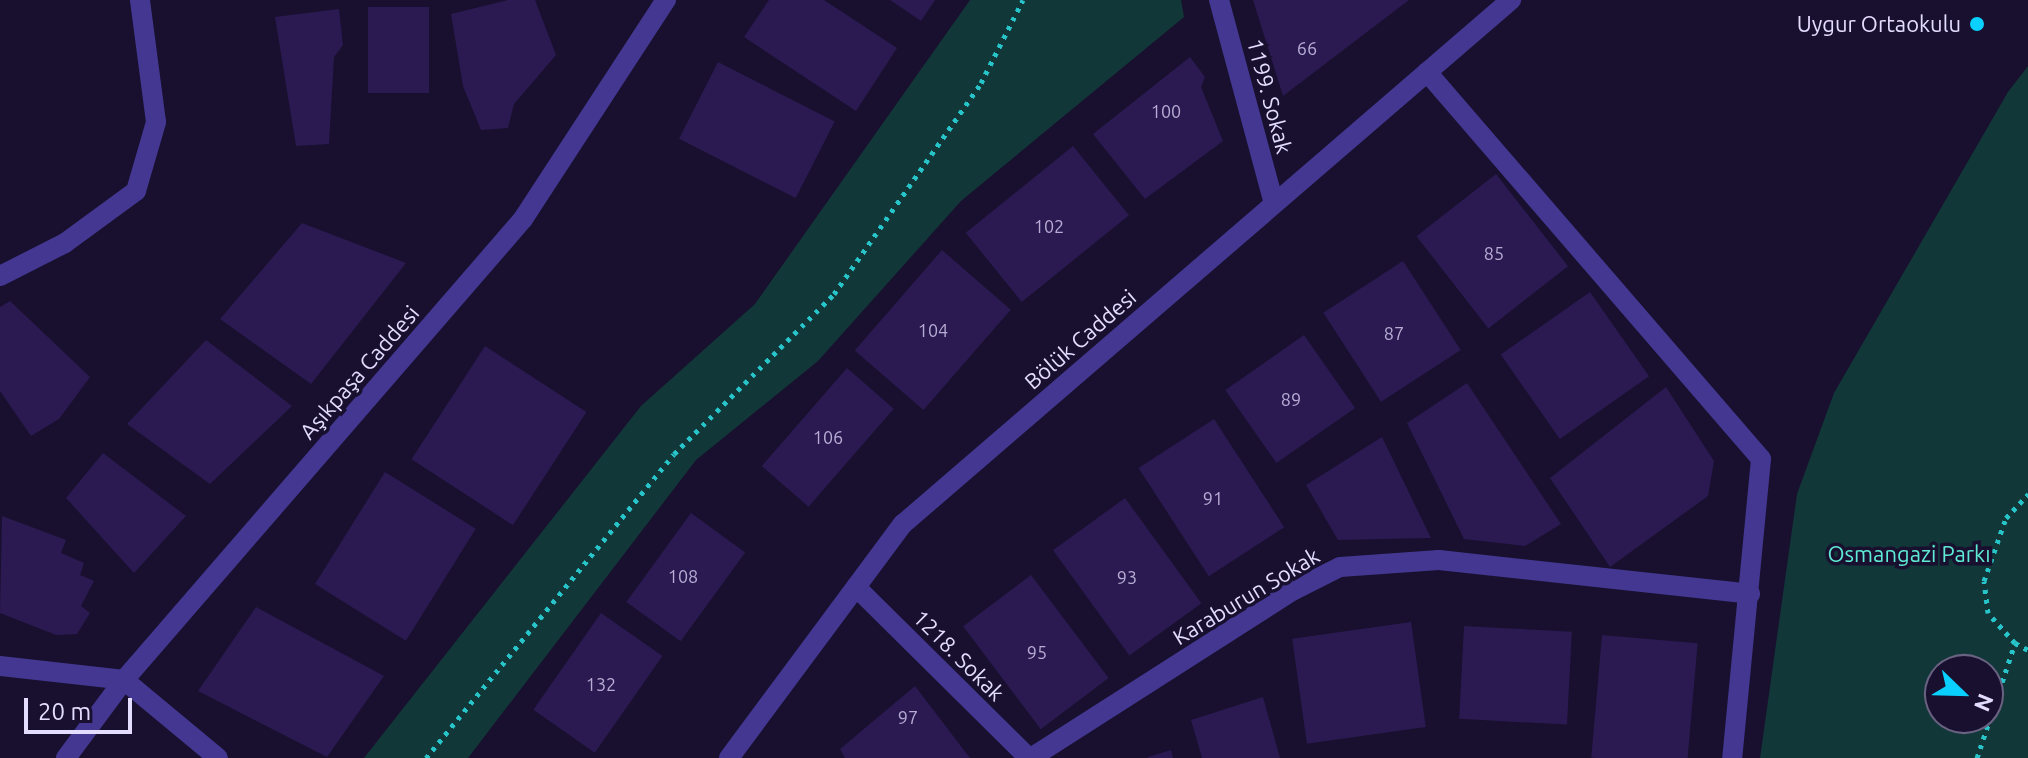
<!DOCTYPE html>
<html>
<head>
<meta charset="utf-8">
<style>
  body { margin:0 }
  #map { position:relative; width:2028px; height:758px; overflow:hidden; background:#18102e; font-family:Ubuntu,sans-serif }
  div>[style] { position:absolute }
  .green>* { inset:0; background:#123739 }
  .building>* { inset:0; background:#2a1a51; transform-origin:0 0 }
  .path>* { height:5px; margin-top:-2.5px; transform-origin:0; background:repeating-linear-gradient(90deg,#27c5ca 0 4px,transparent 0 10px) }
  .street>* { height:20px; margin:-10px; padding:0 10px; transform-origin:10px; border-radius:10px; background:#433791 }
  .dots>* { width:22px; height:22px; translate:-50% -50%; box-sizing:border-box; border:4px solid #18102e; border-radius:50% }
  span { translate:-50% -50%; white-space:nowrap; text-align:center; line-height:1.15; -webkit-text-stroke:7px #18102e; paint-order:stroke }
  .number-label { font-size:18px; color:#b6acd4 }
  .number-label span { -webkit-text-stroke-width:0 }
  .poi-label { font-size:22px; color:#e4ddff }
  .right { translate:-100% -50%; text-align:right }
  .street-label { font-size:22px; color:#e4ddff }
  .park-label { font-size:22px; color:#5eead4 }
  .north { position:absolute; left:1924px; top:654px; width:80px; height:80px; box-sizing:border-box; background:#18102e; border:2px solid #6a6282; border-radius:50%; rotate:113deg; font-size:22px; font-weight:700; line-height:32px; text-align:center; color:#e4ddff }
  .north::after { content:''; display:block; margin:auto; width:28px; height:36px; background:#09d0ff; clip-path:polygon(50% 0,100% 100%,50% 72%,0 100%) }
  .scale { position:absolute; left:24px; top:698px; width:108px; height:36px; box-sizing:border-box; border:4px solid #e4ddff; border-top:0; padding-left:10px; font-size:24px; line-height:28px; white-space:nowrap; color:#e4ddff; -webkit-text-stroke:6px #18102e; paint-order:stroke }
</style>
</head>
<body>
<div id="map">
  <div class="green">
    <i style="clip-path:polygon(970px 0,1181px 0,1184px 17px,961px 201px,818px 361px,696px 460px,468px 758px,364px 758px,641px 406px,755px 304px)"></i>
    <i style="clip-path:polygon(evenodd,2028px 66px,2028px 758px,1760px 758px,1797px 494px,1834px 393px,2008px 92px,2028px 66px,1988px 670px,1988px 718px,1940px 718px,1940px 670px,1988px 670px)"></i>
  </div>
  <div class="building">
    <i style="clip-path:polygon(508px 0,535px 0,556px 55px,514px 104px,508px 128px,481px 130px,463px 86px,451px 14px)"></i>
    <i style="clip-path:polygon(769px 0,824px 0,897px 48px,856px 111px,744px 37px)"></i>
    <i style="clip-path:polygon(890px 0,935px 0,921px 21px)"></i>
    <i style="clip-path:polygon(1253px 0,1409px 0,1283px 96px)"></i>
    <i style="left:368px;top:7px;width:61px;height:86px"></i>
    <i style="clip-path:polygon(339px 9px,343px 45px,334px 57px,329px 144px,296px 146px,275px 17px)"></i>
    <i style="clip-path:polygon(1190px 57px,1205px 77px,1201px 87px,1223px 141px,1145px 199px,1093px 134px)"></i>
    <i style="left:718px;top:62px;width:131px;height:86px;rotate:27deg"></i>
    <i style="left:1073px;top:146px;width:89px;height:138px;rotate:51deg"></i>
    <i style="left:1496px;top:174px;width:117px;height:101px;rotate:52deg"></i>
    <i style="clip-path:polygon(302px 223px,406px 263px,311px 384px,220px 319px)"></i>
    <i style="left:942px;top:250px;width:91px;height:133px;rotate:41deg"></i>
    <i style="left:1403px;top:261px;width:106px;height:95px;rotate:57deg"></i>
    <i style="left:1590px;top:292px;width:103px;height:109px;rotate:55deg"></i>
    <i style="clip-path:polygon(10px 301px,90px 377px,59px 419px,31px 436px,0 391px,0 307px)"></i>
    <i style="left:1304px;top:335px;width:89px;height:96px;rotate:55deg"></i>
    <i style="clip-path:polygon(206px 340px,292px 406px,210px 484px,127px 424px)"></i>
    <i style="left:485px;top:346px;width:121px;height:135px;rotate:33deg"></i>
    <i style="left:847px;top:368px;width:62px;height:130px;rotate:41deg"></i>
    <i style="clip-path:polygon(1467px 383px,1561px 524px,1525px 546px,1464px 539px,1407px 423px)"></i>
    <i style="clip-path:polygon(1666px 387px,1714px 461px,1708px 496px,1610px 567px,1550px 478px)"></i>
    <i style="left:1214px;top:419px;width:129px;height:90px;rotate:57deg"></i>
    <i style="clip-path:polygon(1382px 437px,1431px 538px,1338px 540px,1306px 485px)"></i>
    <i style="clip-path:polygon(103px 453px,186px 516px,134px 573px,66px 498px)"></i>
    <i style="left:385px;top:472px;width:107px;height:132px;rotate:32deg"></i>
    <i style="left:1125px;top:498px;width:130px;height:89px;rotate:54deg"></i>
    <i style="left:691px;top:513px;width:67px;height:110px;rotate:36deg"></i>
    <i style="clip-path:polygon(2px 516px,66px 540px,61px 553px,84px 563px,80px 575px,94px 581px,81px 606px,90px 613px,77px 634px,56px 635px,0 613px)"></i>
    <i style="left:1031px;top:575px;width:129px;height:85px;rotate:53deg"></i>
    <i style="clip-path:polygon(256px 607px,384px 676px,327px 757px,198px 691px)"></i>
    <i style="left:601px;top:613px;width:75px;height:118px;rotate:35deg"></i>
    <i style="left:1411px;top:622px;width:106px;height:120px;rotate:82deg"></i>
    <i style="left:1464px;top:626px;width:108px;height:93px;rotate:3deg"></i>
    <i style="left:1602px;top:635px;width:96px;height:123px;rotate:5deg"></i>
    <i style="clip-path:polygon(915px 686px,970px 758px,845px 758px,840px 749px)"></i>
    <i style="clip-path:polygon(1263px 697px,1280px 758px,1202px 758px,1191px 720px)"></i>
    <i style="clip-path:polygon(1171px 750px,1173px 758px,1148px 758px,1148px 757px)"></i>
  </div>
  <div class="path">
    <i style="left:2015px;top:643px;width:15px;rotate:28deg"></i>
    <i style="left:426px;top:758px;width:392px;rotate:-50.8deg"></i>
    <i style="left:674px;top:454px;width:226px;rotate:-45deg"></i>
    <i style="left:834px;top:294px;width:257px;rotate:-55.1deg"></i>
    <i style="left:981px;top:83px;width:93px;rotate:-63.2deg"></i>
    <i style="left:1977px;top:758px;width:121px;rotate:-71.7deg"></i>
    <i style="left:2015px;top:643px;width:40px;rotate:-132deg"></i>
    <i style="left:1988px;top:613px;width:32px;rotate:-97deg"></i>
    <i style="left:1984px;top:581px;width:67px;rotate:-70.8deg"></i>
    <i style="left:2006px;top:518px;width:33px;rotate:-47deg"></i>
  </div>
  <div class="street">
    <i style="left:1219px;top:0;width:211px;rotate:74.9deg"></i>
    <i style="left:1427px;top:72px;width:511px;rotate:49.2deg"></i>
    <i style="left:1761px;top:459px;width:300px;rotate:95.5deg"></i>
    <i style="left:0;top:276px;width:73px;rotate:-26.9deg"></i>
    <i style="left:65px;top:243px;width:88px;rotate:-36.2deg"></i>
    <i style="left:136px;top:191px;width:72px;rotate:-73.8deg"></i>
    <i style="left:156px;top:122px;width:123px;rotate:-97.5deg"></i>
    <i style="left:856px;top:587px;width:243px;rotate:44.7deg"></i>
    <i style="left:0;top:666px;width:125px;rotate:6.4deg"></i>
    <i style="left:124px;top:680px;width:122px;rotate:39.7deg"></i>
    <i style="left:66px;top:758px;width:97px;rotate:-53.4deg"></i>
    <i style="left:124px;top:680px;width:610px;rotate:-49.12deg"></i>
    <i style="left:523px;top:219px;width:262px;rotate:-56.9deg"></i>
    <i style="left:729px;top:758px;width:292px;rotate:-53.4deg"></i>
    <i style="left:903px;top:524px;width:803px;rotate:-40.76deg"></i>
    <i style="left:1031px;top:758px;width:312px;rotate:-32.6deg"></i>
    <i style="left:1294px;top:590px;width:51px;rotate:-26.6deg"></i>
    <i style="left:1340px;top:567px;width:99px;rotate:-4deg"></i>
    <i style="left:1439px;top:560px;width:313px;rotate:6.2deg"></i>
  </div>
  <div class="dots">
    <i style="left:1977px;top:24px;background:#09d0ff"></i>
  </div>
  <div class="number-label">
    <span style="left:1307px;top:48px">66</span>
    <span style="left:1166px;top:111px">100</span>
    <span style="left:1049px;top:226px">102</span>
    <span style="left:1494px;top:253px">85</span>
    <span style="left:933px;top:330px">104</span>
    <span style="left:1394px;top:333px">87</span>
    <span style="left:1291px;top:399px">89</span>
    <span style="left:828px;top:437px">106</span>
    <span style="left:1213px;top:498px">91</span>
    <span style="left:683px;top:576px">108</span>
    <span style="left:1127px;top:577px">93</span>
    <span style="left:1037px;top:652px">95</span>
    <span style="left:601px;top:684px">132</span>
    <span style="left:908px;top:717px">97</span>
  </div>
  <div class="poi-label">
    <span class="right" style="left:1961px;top:24px">Uygur Ortaokulu</span>
  </div>
  <div class="street-label">
    <span style="left:1270px;top:96px;rotate:75deg">1199. Sokak</span>
    <span style="left:1080px;top:339px;rotate:-41deg">Bölük Caddesi</span>
    <span style="left:359px;top:372px;rotate:-49deg">Aşıkpaşa Caddesi</span>
    <span style="left:1246px;top:596px;rotate:-31deg">Karaburun Sokak</span>
    <span style="left:959px;top:655px;rotate:45deg">1218. Sokak</span>
  </div>
  <div class="park-label">
    <span style="left:1909px;top:554px">Osmangazi Parkı</span>
  </div>
  <div class="north">N</div>
  <div class="scale">20 m</div>
</div>
</body>
</html>
